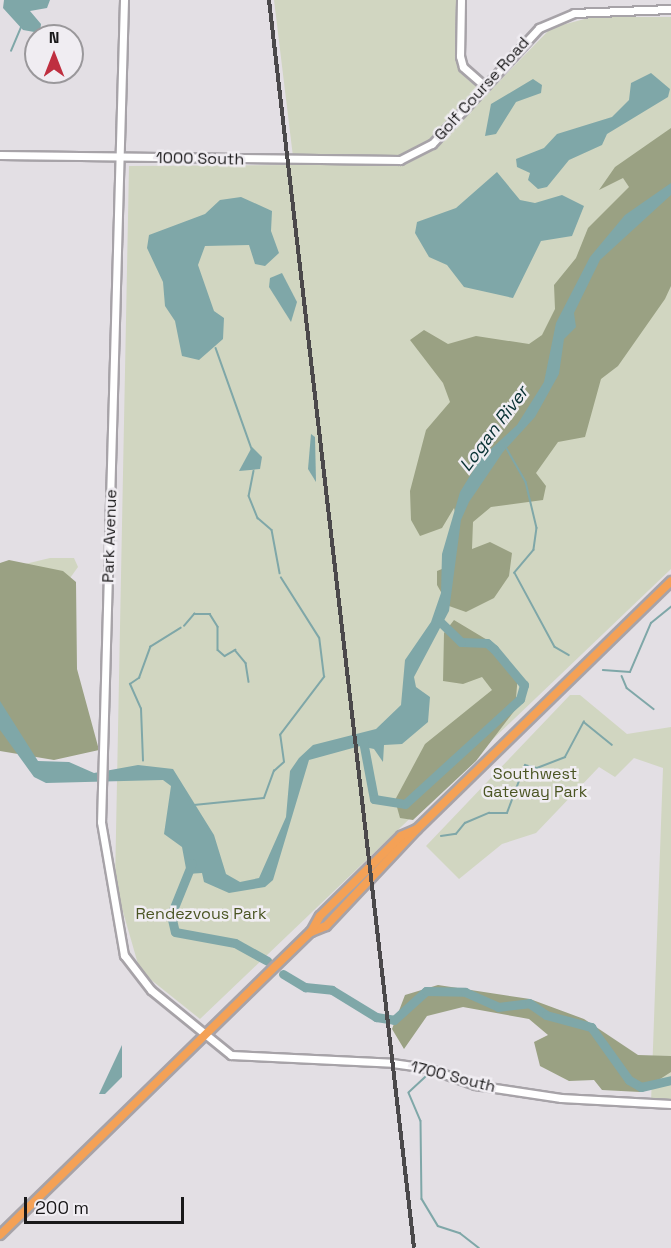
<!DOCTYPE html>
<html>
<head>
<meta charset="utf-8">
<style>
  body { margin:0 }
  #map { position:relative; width:671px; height:1248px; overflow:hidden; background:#e3dfe4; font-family:"Space Grotesk",sans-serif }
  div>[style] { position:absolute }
  .green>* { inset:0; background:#d1d6c1 }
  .forest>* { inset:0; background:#9aa183 }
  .water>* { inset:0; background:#7fa7a8 }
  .stream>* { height:1.5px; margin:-0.75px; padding:0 0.75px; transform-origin:0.75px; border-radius:0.75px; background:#7fa7a8 }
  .river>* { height:9px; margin:-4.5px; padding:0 4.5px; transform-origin:4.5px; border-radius:4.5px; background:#7fa7a8 }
  .roads { filter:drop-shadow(2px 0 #a7a3a8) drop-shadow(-2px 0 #a7a3a8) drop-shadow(0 2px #a7a3a8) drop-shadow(0 -2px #a7a3a8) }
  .secondary>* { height:7px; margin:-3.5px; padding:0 3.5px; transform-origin:3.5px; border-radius:3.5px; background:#fff }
  .highway>* { height:8px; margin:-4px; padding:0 4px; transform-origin:4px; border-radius:4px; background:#f4a156 }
  .rail>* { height:4px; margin-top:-2px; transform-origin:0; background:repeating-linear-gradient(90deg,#f0edf2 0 4.5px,#4b494b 0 9px); box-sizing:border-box; border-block:2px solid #4b494b }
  span { translate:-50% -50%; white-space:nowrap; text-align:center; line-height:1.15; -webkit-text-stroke:5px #f0edf2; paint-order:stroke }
  .street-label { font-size:16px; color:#191819 }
  .park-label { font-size:16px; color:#4b5523 }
  .water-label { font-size:18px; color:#083133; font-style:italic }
  .north { position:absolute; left:24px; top:24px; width:60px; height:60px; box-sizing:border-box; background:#f0edf2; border:2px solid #9a989b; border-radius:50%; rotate:0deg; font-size:16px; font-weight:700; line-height:24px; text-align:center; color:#191819 }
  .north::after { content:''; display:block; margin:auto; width:21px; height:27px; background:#bf2f40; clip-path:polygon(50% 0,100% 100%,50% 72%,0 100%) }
  .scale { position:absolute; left:24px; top:1197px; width:160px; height:27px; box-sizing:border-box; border:3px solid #191819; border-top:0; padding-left:8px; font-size:18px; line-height:21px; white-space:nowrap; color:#191819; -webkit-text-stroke:4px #f0edf2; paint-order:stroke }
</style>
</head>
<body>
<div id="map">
  <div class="green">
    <i style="clip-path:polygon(274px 0,456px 0,455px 58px,466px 78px,486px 95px,551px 28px,592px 17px,671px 17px,671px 569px,200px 1019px,140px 971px,115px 884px,129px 166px,294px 165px)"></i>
    <i style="clip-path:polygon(50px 558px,74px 558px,78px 567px,65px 585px,0 570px)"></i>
    <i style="clip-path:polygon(570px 695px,580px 695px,627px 734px,671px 727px,671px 1101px,651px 1103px,663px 768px,634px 758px,615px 777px,599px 767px,536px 833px,502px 844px,459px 879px,426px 846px)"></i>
  </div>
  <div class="forest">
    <i style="clip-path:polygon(671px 128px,671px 286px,665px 299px,618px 366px,601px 379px,585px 437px,558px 442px,536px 473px,546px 486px,543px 500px,491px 507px,473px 522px,472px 549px,490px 542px,512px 553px,509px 576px,494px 598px,466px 612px,449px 606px,437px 585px,437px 571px,452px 565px,459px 527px,454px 508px,442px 528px,420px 536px,411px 520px,410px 491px,426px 430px,450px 402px,443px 383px,410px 340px,424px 330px,448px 344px,476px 336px,529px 344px,542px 335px,555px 309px,554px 285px,576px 258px,588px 228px,629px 187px,623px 178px,599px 190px,615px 167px)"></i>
    <i style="clip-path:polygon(9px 560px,63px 571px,76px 582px,77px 669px,99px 750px,54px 760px,0 751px,0 563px)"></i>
    <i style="clip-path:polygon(454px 620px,494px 644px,518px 674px,515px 710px,476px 761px,413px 820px,400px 818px,395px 800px,425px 744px,492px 690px,482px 677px,463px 684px,443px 681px,444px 633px)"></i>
    <i style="clip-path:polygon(438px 985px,530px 999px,584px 1019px,638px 1055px,671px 1056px,671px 1072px,640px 1092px,602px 1090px,594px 1080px,569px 1081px,540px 1066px,534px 1042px,548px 1035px,529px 1019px,463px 1007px,427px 1016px,404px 1049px,392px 1029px,405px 995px)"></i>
  </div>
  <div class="water">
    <i style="clip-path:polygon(4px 0,50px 0,47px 8px,30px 11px,41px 24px,40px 33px,23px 30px,3px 8px)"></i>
    <i style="clip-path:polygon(651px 73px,670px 89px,668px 97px,607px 134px,602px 145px,569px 160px,547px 187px,538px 189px,528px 180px,530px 173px,517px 167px,516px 159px,544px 148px,557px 134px,612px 117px,629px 100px,631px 83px)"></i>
    <i style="clip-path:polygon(533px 79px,542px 85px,541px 93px,516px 102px,496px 134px,485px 136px,491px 104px)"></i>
    <i style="clip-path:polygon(497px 172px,520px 200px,535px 203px,562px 195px,584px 206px,572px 236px,541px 241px,513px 298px,464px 287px,447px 265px,429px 257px,415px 233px,417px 222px,456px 208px)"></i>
    <i style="clip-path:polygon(671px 183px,671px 195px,600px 260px,574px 313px,576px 327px,564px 339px,559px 374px,535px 417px,503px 452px,469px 502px,461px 520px,449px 611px,414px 677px,416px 687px,430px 697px,428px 722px,402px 744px,384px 745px,383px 762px,374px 749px,360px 746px,309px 760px,273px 880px,265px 887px,229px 893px,204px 882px,202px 873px,187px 874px,182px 847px,164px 834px,171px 786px,163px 780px,46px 783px,34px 777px,0 730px,0 701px,38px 761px,69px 762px,94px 773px,138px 765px,173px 769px,214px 835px,226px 874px,240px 882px,259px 878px,286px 817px,290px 771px,299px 758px,313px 745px,376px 729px,401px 705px,405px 660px,431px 622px,441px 593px,442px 554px,460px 492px,481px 458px,517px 425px,544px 382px,556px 323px,590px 257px,625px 215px)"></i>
    <i style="clip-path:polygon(241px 197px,272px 211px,271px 231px,279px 253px,265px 266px,255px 264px,249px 245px,205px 246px,198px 265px,214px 311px,224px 318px,223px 339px,199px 360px,182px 356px,175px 321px,165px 306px,163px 282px,147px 248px,149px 235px,205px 214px,220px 200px)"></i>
    <i style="clip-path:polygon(282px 273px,297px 302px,291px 322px,269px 287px,270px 278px)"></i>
    <i style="clip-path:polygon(311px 434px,315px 437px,316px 482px,308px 469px)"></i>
    <i style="clip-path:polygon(252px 447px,262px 457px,260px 469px,239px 471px)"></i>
    <i style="clip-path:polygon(122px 1045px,122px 1077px,105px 1094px,99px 1094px)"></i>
  </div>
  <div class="stream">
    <i style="left:11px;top:51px;width:26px;rotate:-67deg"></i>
    <i style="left:216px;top:348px;width:107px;rotate:70.4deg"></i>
    <i style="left:506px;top:447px;width:40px;rotate:60.3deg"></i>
    <i style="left:526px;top:482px;width:47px;rotate:76.6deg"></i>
    <i style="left:537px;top:528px;width:22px;rotate:98deg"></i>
    <i style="left:534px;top:550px;width:30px;rotate:130deg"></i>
    <i style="left:515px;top:573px;width:84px;rotate:61.6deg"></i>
    <i style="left:555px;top:647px;width:16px;rotate:30deg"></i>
    <i style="left:254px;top:471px;width:25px;rotate:101deg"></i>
    <i style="left:249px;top:496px;width:24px;rotate:68deg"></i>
    <i style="left:258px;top:518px;width:18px;rotate:41deg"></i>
    <i style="left:272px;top:530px;width:44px;rotate:79.5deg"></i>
    <i style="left:184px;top:626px;width:16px;rotate:-50deg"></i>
    <i style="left:194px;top:614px;width:16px"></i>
    <i style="left:210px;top:614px;width:15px;rotate:58deg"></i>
    <i style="left:218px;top:627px;width:23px;rotate:90deg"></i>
    <i style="left:218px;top:650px;width:9px;rotate:41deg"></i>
    <i style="left:225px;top:656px;width:12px;rotate:-31deg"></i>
    <i style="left:235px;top:650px;width:17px;rotate:50deg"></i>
    <i style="left:246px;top:663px;width:19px;rotate:81deg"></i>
    <i style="left:603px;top:670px;width:27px;rotate:4deg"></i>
    <i style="left:630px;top:672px;width:53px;rotate:-66.8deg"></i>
    <i style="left:651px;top:623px;width:26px;rotate:-39deg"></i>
    <i style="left:622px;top:676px;width:13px;rotate:67deg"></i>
    <i style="left:627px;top:688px;width:34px;rotate:38deg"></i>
    <i style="left:143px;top:761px;width:52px;rotate:-92.2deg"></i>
    <i style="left:141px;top:709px;width:27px;rotate:-114deg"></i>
    <i style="left:130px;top:684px;width:11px;rotate:-34deg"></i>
    <i style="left:139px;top:678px;width:33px;rotate:-70deg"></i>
    <i style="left:150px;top:647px;width:36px;rotate:-32deg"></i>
    <i style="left:194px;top:805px;width:70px;rotate:-5.7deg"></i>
    <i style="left:264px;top:798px;width:29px;rotate:-70deg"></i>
    <i style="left:274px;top:771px;width:13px;rotate:-42deg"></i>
    <i style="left:284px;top:762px;width:27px;rotate:-98deg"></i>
    <i style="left:280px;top:735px;width:73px;rotate:-52.8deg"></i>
    <i style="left:324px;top:677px;width:39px;rotate:-97deg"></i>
    <i style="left:319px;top:638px;width:71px;rotate:-122.3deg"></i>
    <i style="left:441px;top:836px;width:15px;rotate:-8deg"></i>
    <i style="left:456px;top:834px;width:14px;rotate:-51deg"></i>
    <i style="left:465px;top:823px;width:26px;rotate:-23deg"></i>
    <i style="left:489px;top:813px;width:18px"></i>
    <i style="left:507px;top:813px;width:51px;rotate:-69.4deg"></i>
    <i style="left:525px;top:765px;width:12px;rotate:14deg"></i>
    <i style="left:537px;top:768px;width:30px;rotate:-21deg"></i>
    <i style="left:565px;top:757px;width:40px;rotate:-62deg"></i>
    <i style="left:584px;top:722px;width:36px;rotate:39deg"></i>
    <i style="left:426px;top:1077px;width:23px;rotate:137deg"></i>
    <i style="left:409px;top:1093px;width:30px;rotate:67deg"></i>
    <i style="left:421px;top:1121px;width:78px;rotate:89.3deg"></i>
    <i style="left:422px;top:1199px;width:31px;rotate:59deg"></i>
    <i style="left:438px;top:1226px;width:23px;rotate:18deg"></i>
    <i style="left:460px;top:1233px;width:24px;rotate:38deg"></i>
  </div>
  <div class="river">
    <i style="left:363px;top:741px;width:59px;rotate:79.3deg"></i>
    <i style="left:374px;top:799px;width:31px;rotate:9deg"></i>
    <i style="left:405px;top:804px;width:156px;rotate:-42.4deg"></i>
    <i style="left:520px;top:699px;width:15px;rotate:-74deg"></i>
    <i style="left:524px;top:685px;width:47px;rotate:-129.8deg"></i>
    <i style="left:494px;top:649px;width:9px;rotate:-139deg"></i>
    <i style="left:487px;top:643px;width:26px;rotate:-178deg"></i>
    <i style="left:461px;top:642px;width:32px;rotate:-136deg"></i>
    <i style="left:192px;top:863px;width:56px;rotate:112deg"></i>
    <i style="left:171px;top:915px;width:17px;rotate:77deg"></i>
    <i style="left:175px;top:932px;width:61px;rotate:10.4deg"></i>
    <i style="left:235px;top:943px;width:37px;rotate:29deg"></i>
    <i style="left:283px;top:974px;width:26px;rotate:31deg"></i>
    <i style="left:305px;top:987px;width:27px;rotate:6deg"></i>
    <i style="left:332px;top:990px;width:52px;rotate:31.5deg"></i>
    <i style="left:376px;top:1017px;width:18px;rotate:9deg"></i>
    <i style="left:394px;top:1020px;width:43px;rotate:-42.2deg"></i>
    <i style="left:426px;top:991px;width:39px;rotate:1deg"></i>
    <i style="left:465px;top:992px;width:36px;rotate:24deg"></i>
    <i style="left:498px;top:1007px;width:31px;rotate:-7deg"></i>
    <i style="left:529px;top:1003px;width:21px;rotate:35deg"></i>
    <i style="left:546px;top:1015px;width:47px;rotate:14.9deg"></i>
    <i style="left:591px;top:1027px;width:65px;rotate:54.4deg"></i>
    <i style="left:629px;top:1080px;width:14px;rotate:30deg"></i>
    <i style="left:641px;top:1087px;width:31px;rotate:-13deg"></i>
  </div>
  <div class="roads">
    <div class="secondary">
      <i style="left:124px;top:0;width:822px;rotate:91.6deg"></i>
      <i style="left:101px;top:822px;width:135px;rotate:80.2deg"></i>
      <i style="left:124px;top:955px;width:44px;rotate:52.4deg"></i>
      <i style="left:151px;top:990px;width:103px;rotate:39.1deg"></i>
      <i style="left:231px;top:1055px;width:161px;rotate:2.8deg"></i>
      <i style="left:392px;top:1063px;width:35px;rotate:8deg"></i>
      <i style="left:427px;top:1068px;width:51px;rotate:19.5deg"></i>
      <i style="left:475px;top:1085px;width:87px;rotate:8.6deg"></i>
      <i style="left:561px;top:1098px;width:110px;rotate:3.1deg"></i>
      <i style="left:461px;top:0;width:56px;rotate:91deg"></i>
      <i style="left:460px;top:56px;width:11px;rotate:75deg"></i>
      <i style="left:463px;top:67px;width:29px;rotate:41deg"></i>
      <i style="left:0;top:155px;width:400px;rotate:0.7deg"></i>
      <i style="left:400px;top:160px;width:36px;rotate:-27deg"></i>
      <i style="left:432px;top:144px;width:158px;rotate:-47.3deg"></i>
      <i style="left:539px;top:28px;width:38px;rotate:-23deg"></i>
      <i style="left:574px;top:13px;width:97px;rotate:-2.4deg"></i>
    </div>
    <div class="highway">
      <i style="left:311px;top:932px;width:16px;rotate:-22deg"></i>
      <i style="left:326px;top:926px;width:133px;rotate:-46.8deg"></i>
      <i style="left:417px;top:829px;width:355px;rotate:-44.3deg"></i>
      <i style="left:0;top:1235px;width:434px;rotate:-44.3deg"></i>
      <i style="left:311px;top:932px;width:18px;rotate:-61deg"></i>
      <i style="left:320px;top:916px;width:114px;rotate:-44.6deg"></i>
      <i style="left:401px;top:836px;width:17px;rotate:-24deg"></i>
    </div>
  </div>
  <div class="rail">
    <i style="left:269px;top:0;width:1256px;rotate:83.37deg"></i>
  </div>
  <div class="street-label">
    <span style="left:482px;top:89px;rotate:-48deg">Golf Course Road</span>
    <span style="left:200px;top:159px;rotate:1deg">1000 South</span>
    <span style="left:110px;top:536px;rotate:-88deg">Park Avenue</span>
    <span style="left:453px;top:1077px;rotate:14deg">1700 South</span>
  </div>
  <div class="park-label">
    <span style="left:535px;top:783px">Southwest<br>Gateway Park</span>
    <span style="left:201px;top:914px">Rendezvous Park</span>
  </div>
  <div class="water-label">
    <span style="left:494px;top:429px;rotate:-53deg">Logan River</span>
  </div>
  <div class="north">N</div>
  <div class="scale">200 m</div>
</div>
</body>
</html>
